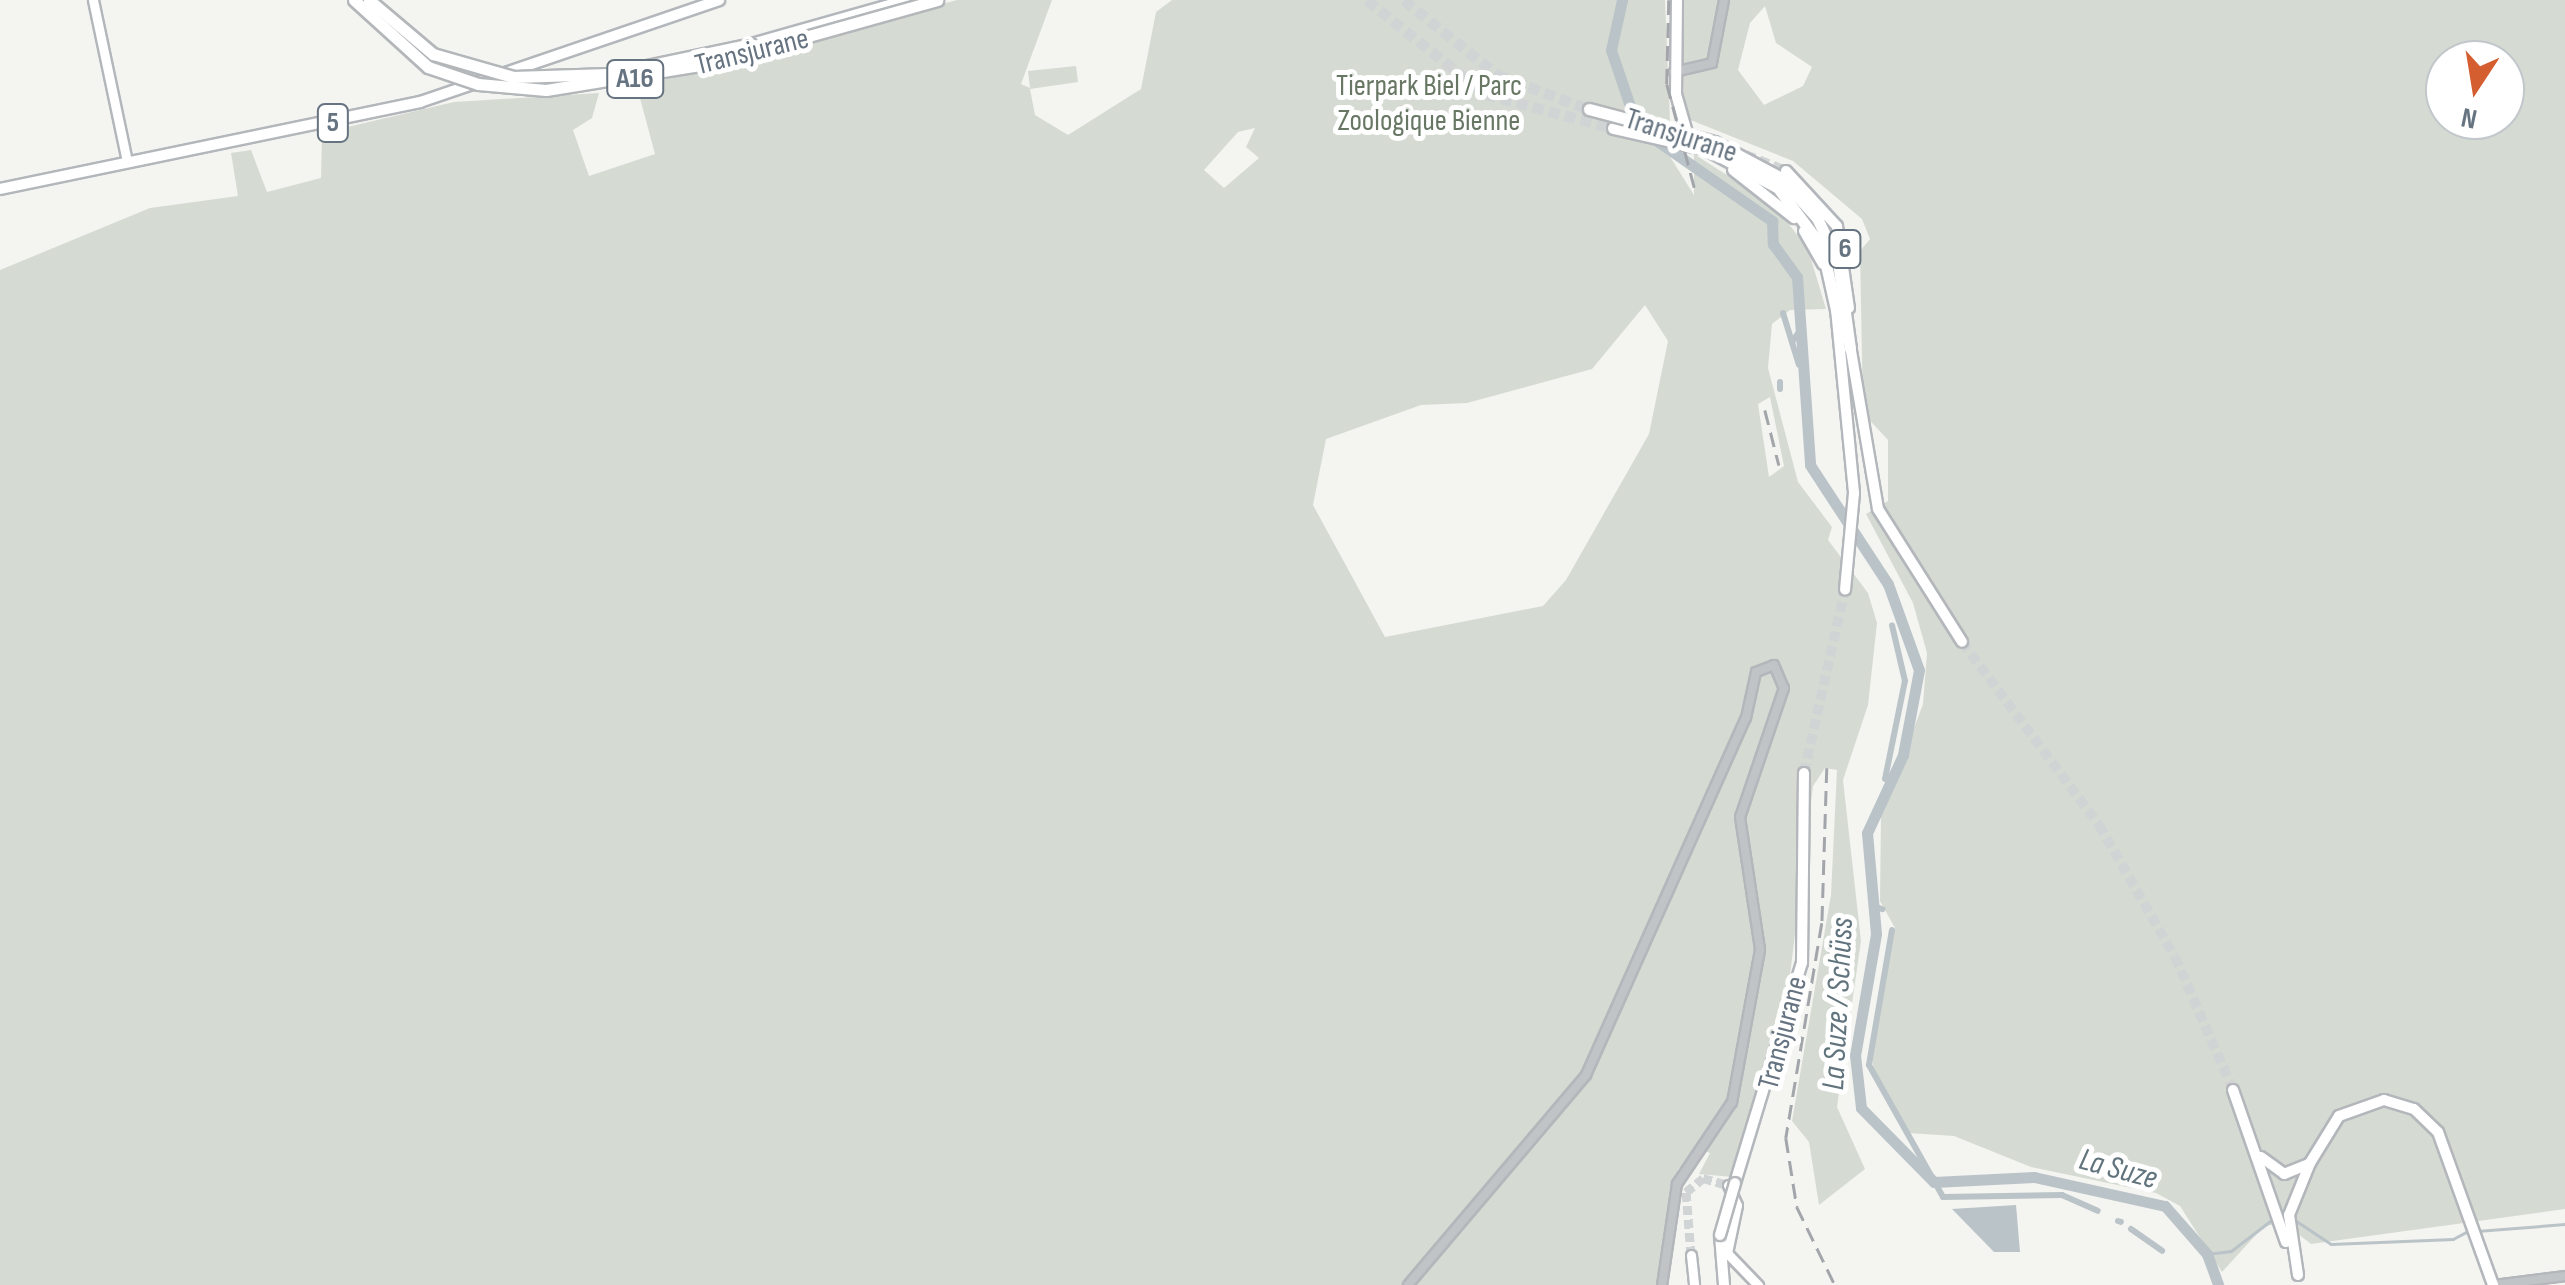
<!DOCTYPE html>
<html>
<head>
<meta charset="utf-8">
<style>
  body { margin:0 }
  #map { position:relative; width:2565px; height:1285px; overflow:hidden; background:#f4f4f1; font-family:"Sofia Sans Condensed",sans-serif }
  div>[style] { position:absolute }
  .green>* { inset:0; background:#d5dbd2 }
  .water>* { inset:0; background:#bac3c8 }
  .stream>* { height:2.5px; margin:-1.25px; padding:0 1.25px; transform-origin:1.25px; border-radius:1.25px; background:#bac3c8 }
  .canal>* { height:6px; margin:-3px; padding:0 3px; transform-origin:3px; border-radius:3px; background:#bac3c8 }
  .river>* { height:11px; margin:-5.5px; padding:0 5.5px; transform-origin:5.5px; border-radius:5.5px; background:#bac3c8 }
  .secondary-tunnel>* { height:9px; margin-top:-4.5px; transform-origin:0; background:repeating-linear-gradient(90deg,#d0d4d5 0 9px,transparent 0 13.5px) }
  .primary-tunnel>* { height:10px; margin-top:-5px; transform-origin:0; background:repeating-linear-gradient(90deg,#d0d4d5 0 10px,transparent 0 15px) }
  .motorway-tunnel>* { height:11px; margin-top:-5.5px; transform-origin:0; background:repeating-linear-gradient(90deg,#d0d4d5 0 11px,transparent 0 16.5px) }
  .roads { filter:drop-shadow(2px 0 #b3b7bb) drop-shadow(-2px 0 #b3b7bb) drop-shadow(0 2px #b3b7bb) drop-shadow(0 -2px #b3b7bb) }
  .tertiary>* { height:8px; margin:-4px; padding:0 4px; transform-origin:4px; border-radius:4px; background:#c0c4c7 }
  .secondary>* { height:9px; margin:-4.5px; padding:0 4.5px; transform-origin:4.5px; border-radius:4.5px; background:#fff }
  .primary>* { height:10px; margin:-5px; padding:0 5px; transform-origin:5px; border-radius:5px; background:#fff }
  .motorway>* { height:11px; margin:-5.5px; padding:0 5.5px; transform-origin:5.5px; border-radius:5.5px; background:#fff }
  .rail>* { height:2.5px; margin-top:-1.25px; transform-origin:0; background:repeating-linear-gradient(90deg,#a2a6ab 0 15px,transparent 0 23px) }
  .bridges { filter:drop-shadow(2px 0 #b4b7ba) drop-shadow(-2px 0 #b4b7ba) drop-shadow(0 2px #b4b7ba) drop-shadow(0 -2px #b4b7ba) }
  .primary-bridge>* { height:10px; margin:-5px; padding:0 5px; transform-origin:5px; border-radius:5px; background:#fff }
  .motorway-bridge>* { height:11px; margin:-5.5px; padding:0 5.5px; transform-origin:5.5px; border-radius:5.5px; background:#fff }
  span { translate:-50% -50%; white-space:nowrap; text-align:center; line-height:1.15; -webkit-text-stroke:10px #fff; paint-order:stroke }
  .shield-label span { padding:2px 8px; background:#fff; border:2px solid; border-radius:8px; -webkit-text-stroke-width:0 }
  .shield-label { font-size:28px; color:#667380; font-weight:700 }
  .street-label { font-size:30px; color:#667380 }
  .park-label { font-size:30px; color:#677764 }
  .water-label { font-size:32px; color:#61747d; font-style:italic }
  .north { position:absolute; left:2425px; top:40px; width:100px; height:100px; box-sizing:border-box; background:#fff; border:2px solid #c2c7cc; border-radius:50%; rotate:192deg; font-size:28px; font-weight:700; line-height:40px; text-align:center; color:#667380 }
  .north::after { content:''; display:block; margin:auto; width:35px; height:45px; background:#d55e31; clip-path:polygon(50% 0,100% 100%,50% 72%,0 100%) }
</style>
</head>
<body>
<div id="map">
  <div class="green">
    <i style="clip-path:polygon(evenodd,957px 0,1052px 0,1021px 84px,1030px 88px,1028px 71px,1076px 66px,1078px 82px,1030px 89px,1035px 115px,1068px 135px,1141px 89px,1156px 12px,1172px 0,1665px 0,1670px 121px,1653px 117px,1659px 139px,1694px 195px,1694px 154px,1775px 206px,1808px 249px,1826px 309px,1790px 310px,1772px 324px,1768px 368px,1798px 482px,1832px 527px,1828px 540px,1868px 593px,1877px 623px,1868px 705px,1843px 780px,1861px 941px,1837px 1107px,1865px 1169px,1819px 1205px,1809px 1142px,1792px 1121px,1831px 895px,1837px 770px,1825px 768px,1813px 786px,1790px 975px,1740px 1159px,1733px 1177px,1699px 1174px,1710px 1153px,1702px 1150px,1678px 1169px,1659px 1285px,0 1285px,0 270px,150px 208px,238px 196px,231px 153px,251px 150px,267px 192px,321px 178px,322px 133px,454px 102px,599px 93px,592px 118px,573px 130px,589px 176px,655px 154px,637px 87px,957px 0,1255px 128px,1246px 147px,1259px 158px,1224px 188px,1204px 170px,1238px 132px,1255px 128px,957px 0,1645px 305px,1668px 341px,1649px 434px,1566px 580px,1543px 606px,1385px 637px,1313px 505px,1326px 439px,1421px 405px,1467px 403px,1592px 369px,1645px 305px,957px 0,1770px 397px,1784px 466px,1769px 477px,1758px 404px,1770px 397px)"></i>
    <i style="clip-path:polygon(evenodd,1677px 0,2565px 0,2565px 1209px,2311px 1244px,2284px 1223px,2264px 1226px,2222px 1272px,2180px 1206px,2156px 1193px,2031px 1167px,1954px 1136px,1908px 1133px,1875px 1080px,1871px 1052px,1895px 928px,1880px 901px,1881px 816px,1923px 704px,1927px 653px,1913px 603px,1866px 514px,1888px 501px,1888px 440px,1863px 413px,1860px 251px,1870px 239px,1862px 219px,1793px 161px,1688px 119px,1674px 72px,1677px 0,1765px 6px,1776px 43px,1812px 67px,1803px 86px,1764px 105px,1738px 70px,1750px 23px,1765px 6px,1677px 0,2445px 60px,2505px 60px,2505px 120px,2445px 120px,2445px 60px)"></i>
  </div>
  <div class="water">
    <i style="clip-path:polygon(2016px 1205px,2020px 1252px,1994px 1252px,1952px 1209px)"></i>
  </div>
  <div class="stream">
    <i style="left:2295px;top:1220px;width:43px;rotate:33.7deg"></i>
    <i style="left:2331px;top:1244px;width:122px;rotate:-2.3deg"></i>
    <i style="left:2453px;top:1239px;width:19px;rotate:-28deg"></i>
    <i style="left:2477px;top:1231px;width:88px;rotate:-4.5deg"></i>
    <i style="left:2207px;top:1254px;width:24px;rotate:-7deg"></i>
    <i style="left:2231px;top:1251px;width:53px;rotate:-37.3deg"></i>
  </div>
  <div class="canal">
    <i style="left:1783px;top:313px;width:54px;rotate:72.9deg"></i>
    <i style="left:1792px;top:342px;width:19px;rotate:-55deg"></i>
    <i style="left:1780px;top:382px;width:7px;rotate:90deg"></i>
    <i style="left:1885px;top:779px;width:100px;rotate:-78.5deg"></i>
    <i style="left:1905px;top:681px;width:57px;rotate:-103.1deg"></i>
    <i style="left:1874px;top:906px;width:9px;rotate:21deg"></i>
    <i style="left:1892px;top:930px;width:137px;rotate:99.7deg"></i>
    <i style="left:1869px;top:1065px;width:151px;rotate:60.7deg"></i>
    <i style="left:1943px;top:1197px;width:119px;rotate:-1deg"></i>
    <i style="left:2062px;top:1195px;width:39px;rotate:24deg"></i>
    <i style="left:2118px;top:1221px;width:3px;rotate:18deg"></i>
    <i style="left:2131px;top:1229px;width:38px;rotate:35deg"></i>
  </div>
  <div class="river">
    <i style="left:1622px;top:0;width:51px;rotate:102.4deg"></i>
    <i style="left:1611px;top:50px;width:81px;rotate:71.3deg"></i>
    <i style="left:1637px;top:127px;width:165px;rotate:34.8deg"></i>
    <i style="left:1772px;top:221px;width:23px;rotate:88deg"></i>
    <i style="left:1773px;top:244px;width:41px;rotate:54deg"></i>
    <i style="left:1797px;top:277px;width:188px;rotate:86deg"></i>
    <i style="left:1810px;top:465px;width:142px;rotate:56.8deg"></i>
    <i style="left:1888px;top:584px;width:91px;rotate:70.2deg"></i>
    <i style="left:1919px;top:670px;width:86px;rotate:100.7deg"></i>
    <i style="left:1903px;top:755px;width:86px;rotate:114.8deg"></i>
    <i style="left:1867px;top:833px;width:101px;rotate:84.9deg"></i>
    <i style="left:1876px;top:934px;width:123px;rotate:99.8deg"></i>
    <i style="left:1855px;top:1055px;width:53px;rotate:83.5deg"></i>
    <i style="left:1861px;top:1108px;width:104px;rotate:45.4deg"></i>
    <i style="left:1934px;top:1182px;width:100px;rotate:-2.9deg"></i>
    <i style="left:2034px;top:1177px;width:134px;rotate:12.5deg"></i>
    <i style="left:2165px;top:1206px;width:64px;rotate:48.8deg"></i>
    <i style="left:2207px;top:1254px;width:33px;rotate:70deg"></i>
  </div>
  <div class="secondary-tunnel">
    <i style="left:1691px;top:1255px;width:63px;rotate:-94.5deg"></i>
    <i style="left:1686px;top:1192px;width:22px;rotate:-39deg"></i>
    <i style="left:1703px;top:1178px;width:26px;rotate:16deg"></i>
  </div>
  <div class="primary-tunnel">
    <i style="left:1745px;top:155px;width:44px;rotate:21.3deg"></i>
    <i style="left:1962px;top:642px;width:229px;rotate:53.2deg"></i>
    <i style="left:2099px;top:825px;width:152px;rotate:60.1deg"></i>
    <i style="left:2175px;top:957px;width:145px;rotate:66.4deg"></i>
    <i style="left:1804px;top:773px;width:188px;rotate:-77.4deg"></i>
  </div>
  <div class="motorway-tunnel">
    <i style="left:1367px;top:0;width:151px;rotate:38.5deg"></i>
    <i style="left:1485px;top:94px;width:132px;rotate:14.9deg"></i>
    <i style="left:1404px;top:0;width:120px;rotate:38.6deg"></i>
    <i style="left:1498px;top:75px;width:96px;rotate:20.7deg"></i>
  </div>
  <div class="roads">
    <div class="tertiary">
      <i style="left:1674px;top:72px;width:39px;rotate:-13deg"></i>
      <i style="left:1712px;top:63px;width:64px;rotate:-79.2deg"></i>
      <i style="left:1408px;top:1285px;width:275px;rotate:-49.7deg"></i>
      <i style="left:1586px;top:1075px;width:391px;rotate:-65.9deg"></i>
      <i style="left:1746px;top:718px;width:47px;rotate:-77.7deg"></i>
      <i style="left:1756px;top:672px;width:19px;rotate:-21deg"></i>
      <i style="left:1774px;top:665px;width:25px;rotate:67deg"></i>
      <i style="left:1784px;top:688px;width:136px;rotate:108.8deg"></i>
      <i style="left:1740px;top:817px;width:134px;rotate:81.4deg"></i>
      <i style="left:1760px;top:950px;width:155px;rotate:100.4deg"></i>
      <i style="left:1732px;top:1102px;width:99px;rotate:123.9deg"></i>
      <i style="left:1677px;top:1184px;width:102px;rotate:98.4deg"></i>
      <i style="left:2494px;top:1285px;width:72px;rotate:-7.2deg"></i>
    </div>
    <div class="secondary">
      <i style="left:93px;top:0;width:165px;rotate:78.1deg"></i>
      <i style="left:1728px;top:1185px;width:22px;rotate:66deg"></i>
      <i style="left:1737px;top:1205px;width:49px;rotate:101.8deg"></i>
      <i style="left:1727px;top:1253px;width:45px;rotate:45.9deg"></i>
      <i style="left:1691px;top:1255px;width:30px;rotate:84deg"></i>
    </div>
    <div class="primary">
      <i style="left:1677px;top:0;width:94px;rotate:90.6deg"></i>
      <i style="left:1676px;top:94px;width:44px;rotate:74.1deg"></i>
      <i style="left:1733px;top:170px;width:78px;rotate:38.2deg"></i>
      <i style="left:1786px;top:171px;width:75px;rotate:47.2deg"></i>
      <i style="left:1837px;top:226px;width:83px;rotate:81.7deg"></i>
      <i style="left:0;top:189px;width:429px;rotate:-11.7deg"></i>
      <i style="left:420px;top:102px;width:316px;rotate:-18.8deg"></i>
      <i style="left:1804px;top:231px;width:38px;rotate:60deg"></i>
      <i style="left:1836px;top:309px;width:185px;rotate:84.4deg"></i>
      <i style="left:1854px;top:493px;width:97px;rotate:95.3deg"></i>
      <i style="left:1850px;top:345px;width:166px;rotate:80.3deg"></i>
      <i style="left:1878px;top:509px;width:157px;rotate:57.7deg"></i>
      <i style="left:2233px;top:1090px;width:161px;rotate:70.8deg"></i>
      <i style="left:2261px;top:1157px;width:29px;rotate:36deg"></i>
      <i style="left:2284px;top:1174px;width:27px;rotate:-22deg"></i>
      <i style="left:1735px;top:1183px;width:230px;rotate:-73.1deg"></i>
      <i style="left:1802px;top:963px;width:190px;rotate:-89.4deg"></i>
      <i style="left:1720px;top:1235px;width:50px;rotate:85.4deg"></i>
      <i style="left:2298px;top:1275px;width:61px;rotate:-98.5deg"></i>
      <i style="left:2289px;top:1215px;width:56px;rotate:-68deg"></i>
      <i style="left:2310px;top:1163px;width:55px;rotate:-58.3deg"></i>
      <i style="left:2339px;top:1116px;width:48px;rotate:-19.6deg"></i>
      <i style="left:2384px;top:1100px;width:31px;rotate:17deg"></i>
      <i style="left:2414px;top:1109px;width:33px;rotate:44deg"></i>
      <i style="left:2438px;top:1132px;width:163px;rotate:70.2deg"></i>
    </div>
    <div class="motorway">
      <i style="left:751px;top:44px;width:161px;rotate:-15.8deg"></i>
      <i style="left:1613px;top:128px;width:95px;rotate:12.7deg"></i>
      <i style="left:1706px;top:149px;width:82px;rotate:28.4deg"></i>
      <i style="left:1778px;top:188px;width:74px;rotate:53.3deg"></i>
      <i style="left:1822px;top:247px;width:69px;rotate:77.4deg"></i>
      <i style="left:1714px;top:142px;width:76px;rotate:28.2deg"></i>
      <i style="left:1781px;top:178px;width:54px;rotate:48deg"></i>
      <i style="left:1817px;top:218px;width:49px;rotate:64.5deg"></i>
      <i style="left:1838px;top:262px;width:87px;rotate:82.1deg"></i>
    </div>
  </div>
  <div class="rail">
    <i style="left:1669px;top:0;width:84px;rotate:91.4deg"></i>
    <i style="left:1667px;top:84px;width:113px;rotate:75.1deg"></i>
    <i style="left:1765px;top:410px;width:57px;rotate:75.7deg"></i>
    <i style="left:1827px;top:768px;width:155px;rotate:91.8deg"></i>
    <i style="left:1822px;top:923px;width:218px;rotate:99.5deg"></i>
    <i style="left:1786px;top:1138px;width:70px;rotate:80.9deg"></i>
    <i style="left:1797px;top:1207px;width:87px;rotate:64deg"></i>
  </div>
  <div class="bridges">
    <div class="primary-bridge">
      <i style="left:1720px;top:1235px;width:54px;rotate:-73.9deg"></i>
    </div>
    <div class="motorway-bridge">
      <i style="left:354px;top:0;width:100px;rotate:42.2deg"></i>
      <i style="left:428px;top:67px;width:53px;rotate:18.8deg"></i>
      <i style="left:478px;top:84px;width:68px;rotate:5deg"></i>
      <i style="left:546px;top:90px;width:168px;rotate:-9.2deg"></i>
      <i style="left:712px;top:63px;width:234px;rotate:-15.6deg"></i>
      <i style="left:369px;top:0;width:84px;rotate:40.2deg"></i>
      <i style="left:433px;top:54px;width:83px;rotate:16deg"></i>
      <i style="left:513px;top:77px;width:96px;rotate:-1.8deg"></i>
      <i style="left:609px;top:74px;width:145px;rotate:-11.9deg"></i>
      <i style="left:1589px;top:109px;width:129px;rotate:14.8deg"></i>
    </div>
  </div>
  <div class="shield-label">
    <span style="left:635px;top:79px">A16</span>
    <span style="left:333px;top:123px">5</span>
    <span style="left:1845px;top:249px">6</span>
  </div>
  <div class="street-label">
    <span style="left:752px;top:52px;rotate:-14deg">Transjurane</span>
    <span style="left:1681px;top:136px;rotate:18deg">Transjurane</span>
    <span style="left:1783px;top:1033px;rotate:-75deg">Transjurane</span>
  </div>
  <div class="park-label">
    <span style="left:1429px;top:103px">Tierpark Biel / Parc<br>Zoologique Bienne</span>
  </div>
  <div class="water-label">
    <span style="left:1839px;top:1004px;rotate:-87deg">La Suze / Schüss</span>
    <span style="left:2118px;top:1170px;rotate:15deg">La Suze</span>
  </div>
  <div class="north">N</div>
</div>
</body>
</html>
